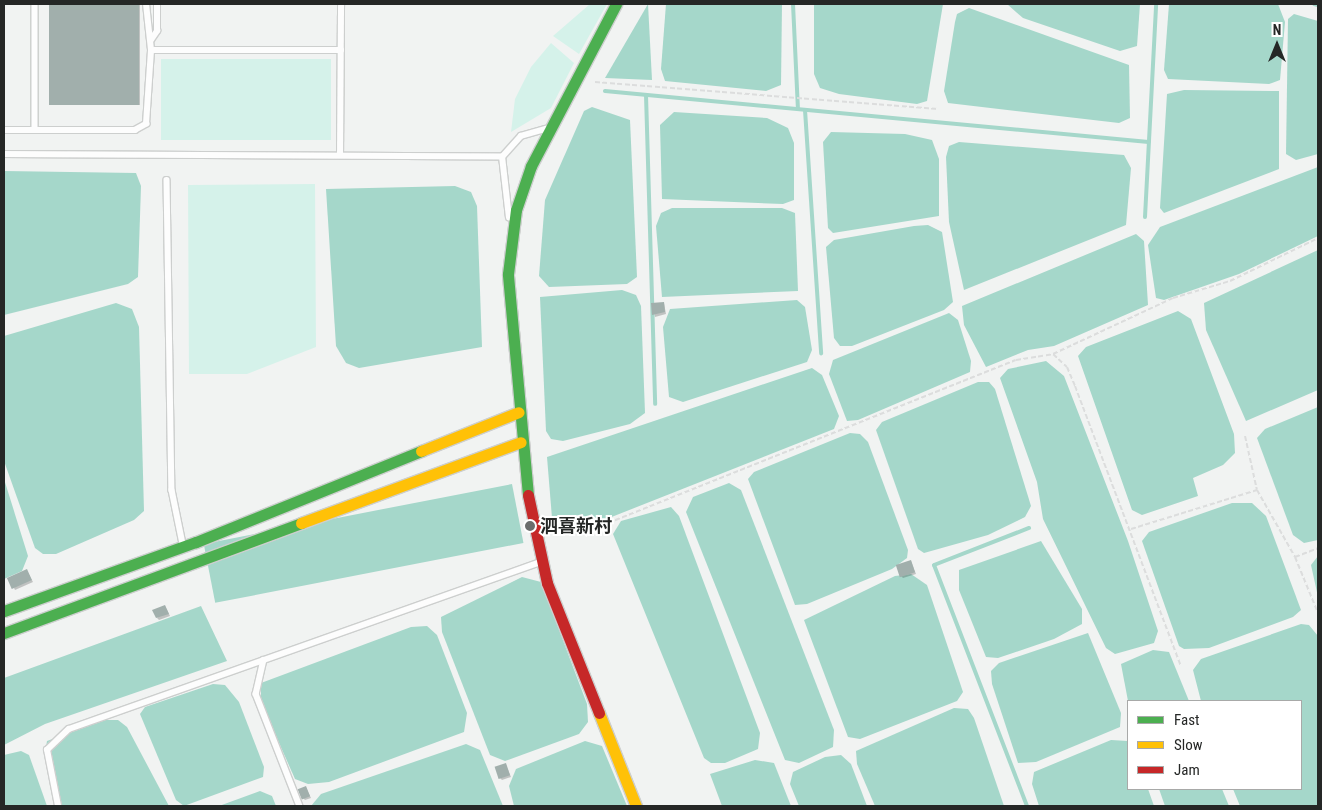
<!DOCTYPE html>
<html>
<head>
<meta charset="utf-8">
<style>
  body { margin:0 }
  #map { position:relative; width:1322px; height:810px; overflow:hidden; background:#f1f3f2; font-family:"Roboto Condensed","Noto Sans SC",sans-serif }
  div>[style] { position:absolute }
  .green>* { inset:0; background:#d5f2ea; transform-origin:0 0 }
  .water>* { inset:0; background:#a5d7ca; transform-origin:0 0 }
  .shadow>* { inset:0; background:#0003; transform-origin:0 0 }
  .stream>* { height:4px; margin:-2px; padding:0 2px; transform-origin:2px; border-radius:2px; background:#a5d7ca }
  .building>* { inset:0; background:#a1afac; transform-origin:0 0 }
  .path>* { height:2px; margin-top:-1px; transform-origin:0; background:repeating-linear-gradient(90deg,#dcdddd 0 5px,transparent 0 7.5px) }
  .roads { filter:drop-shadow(1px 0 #cdcfce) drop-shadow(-1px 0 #cdcfce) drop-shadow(0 1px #cdcfce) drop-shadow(0 -1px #cdcfce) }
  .lane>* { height:5.5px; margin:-2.75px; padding:0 2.75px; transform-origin:2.75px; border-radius:2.75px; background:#fdfdfd }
  .fast>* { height:11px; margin:-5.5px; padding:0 5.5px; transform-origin:5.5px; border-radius:5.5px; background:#4caf50 }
  .slow>* { height:11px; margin:-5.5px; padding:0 5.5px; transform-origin:5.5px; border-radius:5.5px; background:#ffc107 }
  .jam>* { height:11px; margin:-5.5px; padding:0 5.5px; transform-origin:5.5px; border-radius:5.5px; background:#c62828 }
  .dots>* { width:14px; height:14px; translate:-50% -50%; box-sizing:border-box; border:2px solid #fff; border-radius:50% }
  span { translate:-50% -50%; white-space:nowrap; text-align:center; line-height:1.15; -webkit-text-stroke:4px #fff; paint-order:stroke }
  .poi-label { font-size:18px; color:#252726; font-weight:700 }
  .left { translate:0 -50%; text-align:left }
  .frame { position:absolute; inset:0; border:5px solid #252726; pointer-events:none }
  .legend { position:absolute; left:1127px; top:700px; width:175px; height:90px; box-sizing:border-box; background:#fff; border:1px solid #a8a9a8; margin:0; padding:6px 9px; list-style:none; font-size:15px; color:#252726 }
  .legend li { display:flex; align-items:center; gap:10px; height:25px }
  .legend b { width:25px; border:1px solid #a8a9a8 }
  .north { position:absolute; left:1252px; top:20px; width:50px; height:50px; -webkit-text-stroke:4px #fff; paint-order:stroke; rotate:0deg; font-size:14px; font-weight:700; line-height:20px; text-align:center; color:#252726 }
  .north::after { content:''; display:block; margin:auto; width:18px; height:22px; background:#252726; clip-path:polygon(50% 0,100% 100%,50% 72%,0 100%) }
</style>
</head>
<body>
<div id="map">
  <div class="green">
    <i style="clip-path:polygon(590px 4px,607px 4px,579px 54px,553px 36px)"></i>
    <i style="clip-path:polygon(551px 43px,574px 63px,551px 108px,511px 132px,515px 99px,531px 67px)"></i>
    <i style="left:161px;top:59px;width:170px;height:81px"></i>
    <i style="clip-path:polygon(315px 184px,316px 347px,247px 374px,189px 374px,188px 185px)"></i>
  </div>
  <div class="water">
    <i style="clip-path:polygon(648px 4px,652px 80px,605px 78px)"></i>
    <i style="clip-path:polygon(666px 4px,782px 4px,781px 85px,766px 91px,665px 81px,661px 69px)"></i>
    <i style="clip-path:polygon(814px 4px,943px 4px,927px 101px,917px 104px,839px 94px,820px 88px,814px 74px)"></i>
    <i style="clip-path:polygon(1007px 4px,1140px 4px,1137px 46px,1120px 51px,1023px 18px)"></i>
    <i style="clip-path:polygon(1169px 4px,1278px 4px,1285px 22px,1280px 80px,1269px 84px,1168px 79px,1164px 70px)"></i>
    <i style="clip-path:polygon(969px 8px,1129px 65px,1130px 118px,1119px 123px,948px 103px,944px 91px,955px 22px,957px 14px)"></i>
    <i style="clip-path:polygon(1294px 14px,1318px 21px,1318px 154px,1296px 160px,1286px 154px,1288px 19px)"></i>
    <i style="clip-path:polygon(1184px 90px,1279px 91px,1279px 169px,1164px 213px,1160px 208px,1167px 94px)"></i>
    <i style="clip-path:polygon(592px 107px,630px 120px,637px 277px,627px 284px,549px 287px,539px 276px,545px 200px,584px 111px)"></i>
    <i style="clip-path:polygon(674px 112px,767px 118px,788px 128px,794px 143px,794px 200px,783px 204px,662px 199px,660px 125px)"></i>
    <i style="clip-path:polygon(831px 132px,905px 134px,932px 140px,939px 159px,939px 216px,833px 233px,828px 228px,823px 142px)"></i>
    <i style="clip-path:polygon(959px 142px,1124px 155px,1131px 168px,1126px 225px,964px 290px,949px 222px,946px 157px,949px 146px)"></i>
    <i style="clip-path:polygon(1318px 167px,1318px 236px,1239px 274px,1164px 300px,1156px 298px,1148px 245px,1160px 227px)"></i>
    <i style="clip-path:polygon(4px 171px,136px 173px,141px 186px,138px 277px,128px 284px,4px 315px)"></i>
    <i style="clip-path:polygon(455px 186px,471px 192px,477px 206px,482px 347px,359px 368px,346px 363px,336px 346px,326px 189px)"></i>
    <i style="clip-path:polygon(672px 208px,782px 208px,795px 213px,798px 291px,662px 297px,656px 226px,661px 213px)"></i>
    <i style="clip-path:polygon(914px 226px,928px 225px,942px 232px,953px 302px,944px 310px,852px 346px,840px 346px,834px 338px,826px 247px,834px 240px)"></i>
    <i style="clip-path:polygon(1136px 234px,1144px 241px,1148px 305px,1054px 346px,1028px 350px,986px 367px,964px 325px,962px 306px)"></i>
    <i style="clip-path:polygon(1318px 250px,1318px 390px,1246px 421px,1206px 330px,1204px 303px)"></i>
    <i style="clip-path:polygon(622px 290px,636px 295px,641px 306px,645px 413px,630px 424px,563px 441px,551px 439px,546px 431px,540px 297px)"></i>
    <i style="clip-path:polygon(797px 300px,805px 307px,812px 350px,807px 362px,683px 402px,669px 397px,663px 327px,670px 309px)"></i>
    <i style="clip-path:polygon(116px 303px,132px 309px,139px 327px,144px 511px,134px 520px,56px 554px,43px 554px,35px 548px,4px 461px,4px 336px)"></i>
    <i style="clip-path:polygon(1178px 311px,1191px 319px,1234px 434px,1235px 453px,1223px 465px,1193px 478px,1198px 496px,1142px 515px,1132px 510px,1078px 356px,1086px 347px)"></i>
    <i style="clip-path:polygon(949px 313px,958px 320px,971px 361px,970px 372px,858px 420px,847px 421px,829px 374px,833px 360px)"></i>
    <i style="clip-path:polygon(1046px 361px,1064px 376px,1128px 541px,1158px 631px,1154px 643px,1115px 654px,1106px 648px,1043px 519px,1037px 482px,1000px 378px,1008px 369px)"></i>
    <i style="clip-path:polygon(812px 368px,822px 375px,839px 416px,834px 429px,604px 520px,552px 518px,547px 457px)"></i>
    <i style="clip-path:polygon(978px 382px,989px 382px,995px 389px,1031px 506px,1025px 517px,988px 535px,924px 553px,918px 549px,876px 430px,882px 422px)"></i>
    <i style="clip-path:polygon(1318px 407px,1318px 540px,1304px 543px,1293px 535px,1257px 438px,1265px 429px)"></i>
    <i style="clip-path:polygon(850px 433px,860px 434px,868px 442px,908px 550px,907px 558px,892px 569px,807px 604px,795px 605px,748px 479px,754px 472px)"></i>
    <i style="clip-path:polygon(4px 479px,28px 556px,22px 571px,4px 579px)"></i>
    <i style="clip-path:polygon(729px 483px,741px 490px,834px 730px,833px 747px,799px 763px,785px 760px,686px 512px,693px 497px)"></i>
    <i style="left:512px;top:484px;width:60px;height:314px;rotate:79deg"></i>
    <i style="clip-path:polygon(1232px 503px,1252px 503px,1266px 516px,1301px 610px,1293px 617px,1209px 648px,1184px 649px,1179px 646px,1142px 541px,1149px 532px)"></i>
    <i style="clip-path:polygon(671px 507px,679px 516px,760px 733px,758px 749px,725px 763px,711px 763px,704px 758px,613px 534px,621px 521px)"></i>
    <i style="clip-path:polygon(1041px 541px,1082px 609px,1082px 624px,1054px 639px,998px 658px,986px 657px,959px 590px,959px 570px)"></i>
    <i style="clip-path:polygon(1318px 556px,1318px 597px,1311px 565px)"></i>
    <i style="clip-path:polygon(911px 574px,927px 585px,963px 692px,957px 701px,860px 739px,848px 737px,804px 620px,895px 576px)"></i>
    <i style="clip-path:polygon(522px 577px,541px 582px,587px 704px,588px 722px,579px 734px,505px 761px,490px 755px,442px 632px,441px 617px)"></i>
    <i style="clip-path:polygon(201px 606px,227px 661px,45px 724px,4px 745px,4px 678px)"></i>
    <i style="clip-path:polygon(1301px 624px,1309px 625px,1318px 636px,1318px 806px,1240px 806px,1233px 789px,1301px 789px,1301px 701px,1201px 701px,1193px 670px,1201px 659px)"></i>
    <i style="clip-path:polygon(427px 626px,437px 635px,467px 713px,464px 732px,329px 782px,308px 784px,295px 779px,261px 702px,261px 683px,411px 627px)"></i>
    <i style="clip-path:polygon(1088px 633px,1121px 713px,1120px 727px,1036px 762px,1018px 763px,992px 684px,991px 671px,999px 663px)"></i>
    <i style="clip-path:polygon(1153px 650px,1169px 652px,1189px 701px,1128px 701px,1121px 664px)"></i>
    <i style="clip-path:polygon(213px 684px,225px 685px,239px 702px,264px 767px,263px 777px,184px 806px,176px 800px,140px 714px,145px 707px)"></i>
    <i style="clip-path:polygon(954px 708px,968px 709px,974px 718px,1004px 806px,875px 806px,857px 764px,856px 751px)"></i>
    <i style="clip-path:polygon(105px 720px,118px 720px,127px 727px,169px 806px,61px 806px,45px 753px,47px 741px)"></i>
    <i style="clip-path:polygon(1111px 740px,1128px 741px,1128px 789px,1148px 789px,1154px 806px,1039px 806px,1032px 784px,1034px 772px)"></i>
    <i style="clip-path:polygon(585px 741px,602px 746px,627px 806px,514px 806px,509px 786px,516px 769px)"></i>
    <i style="clip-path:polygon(466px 744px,480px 750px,503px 806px,311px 806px,321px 794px)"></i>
    <i style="clip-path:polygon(21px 751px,29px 755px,47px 806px,4px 806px,4px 755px)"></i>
    <i style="clip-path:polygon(841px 755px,851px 764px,867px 806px,799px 806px,790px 784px,793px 772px,825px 757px)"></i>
    <i style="clip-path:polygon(755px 760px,774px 763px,791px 806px,722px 806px,710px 774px)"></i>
    <i style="clip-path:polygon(1159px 789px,1222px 789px,1229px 806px,1165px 806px)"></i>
    <i style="clip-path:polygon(260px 791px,272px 796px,276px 806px,219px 806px)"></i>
  </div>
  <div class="shadow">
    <i style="left:50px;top:4px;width:90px;height:101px"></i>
    <i style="clip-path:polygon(664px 303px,666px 314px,655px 317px,652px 304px)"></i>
    <i style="clip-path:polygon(911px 561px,916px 574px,903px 578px,901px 576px)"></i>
    <i style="clip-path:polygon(27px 571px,33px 582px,15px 590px,14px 588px)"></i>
    <i style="clip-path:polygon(165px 606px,170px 616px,159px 620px,157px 618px)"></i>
    <i style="clip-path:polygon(506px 765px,511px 777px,502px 780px,500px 778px)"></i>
    <i style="clip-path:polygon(306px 788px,311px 798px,305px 800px,303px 798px)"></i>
  </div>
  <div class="stream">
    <i style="left:793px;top:4px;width:105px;rotate:87.3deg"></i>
    <i style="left:1314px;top:4px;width:4px;rotate:14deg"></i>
    <i style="left:605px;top:91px;width:546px;rotate:5.36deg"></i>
    <i style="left:646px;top:95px;width:309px;rotate:88.3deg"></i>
    <i style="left:805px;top:110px;width:244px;rotate:86.2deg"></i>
    <i style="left:1145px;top:217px;width:213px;rotate:-87deg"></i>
    <i style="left:1027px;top:806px;width:258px;rotate:-111.1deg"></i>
    <i style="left:934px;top:565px;width:102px;rotate:-21.3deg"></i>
  </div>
  <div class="building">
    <i style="left:49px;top:4px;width:90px;height:101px"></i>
    <i style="clip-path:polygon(664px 302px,665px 312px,652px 315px,651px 303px)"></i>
    <i style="left:911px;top:560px;width:13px;height:16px;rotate:72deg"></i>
    <i style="left:27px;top:569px;width:12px;height:22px;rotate:66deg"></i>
    <i style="clip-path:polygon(165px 605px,169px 614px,156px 618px,152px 610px)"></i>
    <i style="left:506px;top:763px;width:13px;height:12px;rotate:72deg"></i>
    <i style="left:306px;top:786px;width:11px;height:9px;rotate:68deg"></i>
  </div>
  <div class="path">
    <i style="left:595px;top:82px;width:344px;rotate:4.5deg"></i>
    <i style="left:1053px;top:354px;width:132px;rotate:-25deg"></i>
    <i style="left:1173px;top:298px;width:59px;rotate:-16.6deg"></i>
    <i style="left:1230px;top:281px;width:98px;rotate:-26deg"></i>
    <i style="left:1245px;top:436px;width:55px;rotate:77.5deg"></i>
    <i style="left:1257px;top:490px;width:77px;rotate:60.4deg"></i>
    <i style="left:1295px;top:557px;width:61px;rotate:67.7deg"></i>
    <i style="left:1131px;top:529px;width:132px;rotate:-17.2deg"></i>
    <i style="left:549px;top:530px;width:59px;rotate:-6.8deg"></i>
    <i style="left:608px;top:523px;width:439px;rotate:-21.8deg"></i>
    <i style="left:1016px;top:360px;width:37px;rotate:-9deg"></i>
    <i style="left:1053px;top:354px;width:19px;rotate:43deg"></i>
    <i style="left:1067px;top:367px;width:21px;rotate:67deg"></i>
    <i style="left:1075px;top:386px;width:299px;rotate:69.3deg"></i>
    <i style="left:1295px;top:557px;width:25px;rotate:-21deg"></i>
  </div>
  <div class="roads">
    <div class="lane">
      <i style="left:35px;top:4px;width:126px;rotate:90deg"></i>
      <i style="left:151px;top:40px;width:11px;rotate:-56deg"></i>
      <i style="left:157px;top:31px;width:27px;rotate:-90deg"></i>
      <i style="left:151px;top:50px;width:190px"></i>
      <i style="left:4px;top:130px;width:131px"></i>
      <i style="left:135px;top:130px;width:13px;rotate:-29deg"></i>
      <i style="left:146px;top:124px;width:74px;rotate:-86.1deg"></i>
      <i style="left:151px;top:50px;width:46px;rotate:-96.2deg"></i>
      <i style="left:4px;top:154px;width:498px;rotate:0.3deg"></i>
      <i style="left:340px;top:155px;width:151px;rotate:-89.6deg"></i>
      <i style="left:167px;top:180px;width:310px;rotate:89.1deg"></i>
      <i style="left:172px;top:490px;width:55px;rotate:78.5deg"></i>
      <i style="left:509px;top:218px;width:61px;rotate:-96.5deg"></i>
      <i style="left:502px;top:157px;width:28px;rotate:-48deg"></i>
      <i style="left:521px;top:136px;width:26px;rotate:-16deg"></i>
      <i style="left:264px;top:660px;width:35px;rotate:103deg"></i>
      <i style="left:256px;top:694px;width:120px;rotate:68.6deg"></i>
      <i style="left:58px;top:806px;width:57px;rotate:-101.1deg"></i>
      <i style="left:47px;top:750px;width:30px;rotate:-44deg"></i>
      <i style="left:69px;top:729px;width:498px;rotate:-19.5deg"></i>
    </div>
    <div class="fast">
      <i style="left:528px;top:495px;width:222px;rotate:-95.2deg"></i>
      <i style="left:508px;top:274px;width:64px;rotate:-82.9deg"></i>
      <i style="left:516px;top:210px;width:46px;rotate:-71.2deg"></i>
      <i style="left:531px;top:166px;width:183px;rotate:-62.3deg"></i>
      <i style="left:4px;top:611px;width:204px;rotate:-19.8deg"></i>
      <i style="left:196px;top:542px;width:243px;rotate:-22deg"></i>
      <i style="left:4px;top:633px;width:317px;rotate:-20.3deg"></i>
    </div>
    <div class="slow">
      <i style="left:421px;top:451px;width:105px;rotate:-21.7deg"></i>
      <i style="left:301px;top:523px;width:234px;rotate:-20.2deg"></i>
      <i style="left:599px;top:713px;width:100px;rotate:68.3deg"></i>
    </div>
    <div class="jam">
      <i style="left:528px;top:495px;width:90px;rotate:77.8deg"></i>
      <i style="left:547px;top:583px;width:140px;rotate:68.2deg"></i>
    </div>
  </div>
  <div class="dots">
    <i style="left:530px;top:526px;background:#6c6e6d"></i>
  </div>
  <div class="poi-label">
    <span class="left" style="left:540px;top:526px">泗喜新村</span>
  </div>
  <div class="frame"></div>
  <ul class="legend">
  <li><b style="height:6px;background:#4caf50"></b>Fast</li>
  <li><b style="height:6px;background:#ffc107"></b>Slow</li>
  <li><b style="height:6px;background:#c62828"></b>Jam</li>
  </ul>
  <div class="north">N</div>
</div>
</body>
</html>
